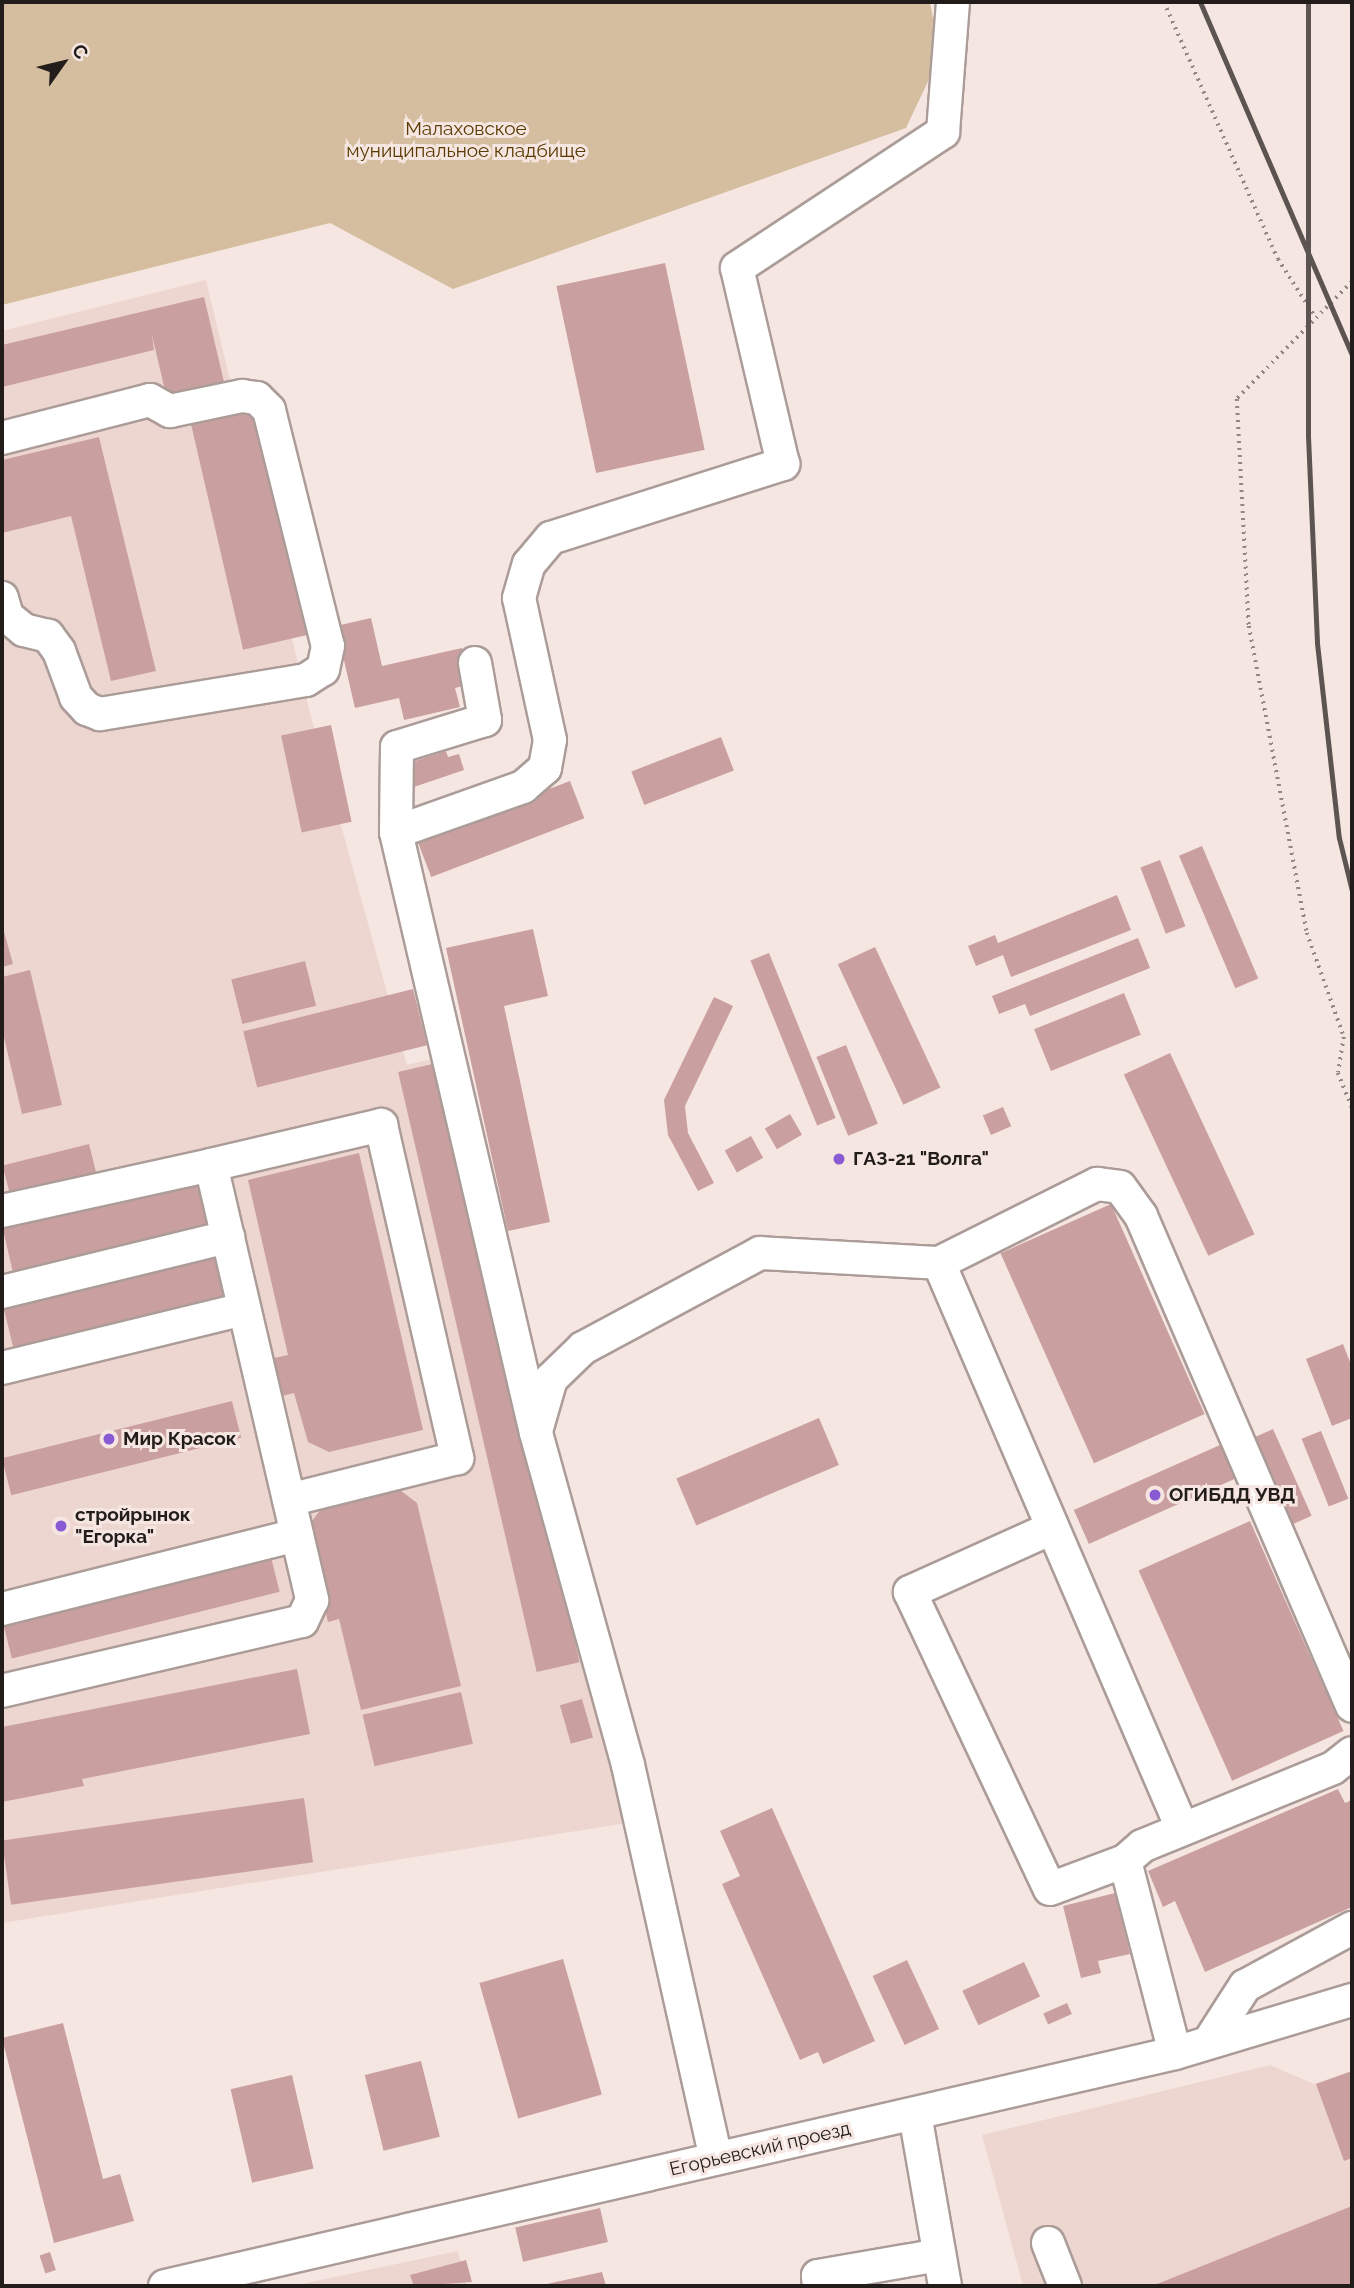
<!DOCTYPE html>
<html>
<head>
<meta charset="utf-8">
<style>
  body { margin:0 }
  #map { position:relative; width:1354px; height:2288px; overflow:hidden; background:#f6e6e1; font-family:Raleway,sans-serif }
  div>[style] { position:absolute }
  .built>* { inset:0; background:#eed6d0 }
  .green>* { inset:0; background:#d5bea0 }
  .building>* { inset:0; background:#ca9fa0; transform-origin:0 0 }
  .path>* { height:3.5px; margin-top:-1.75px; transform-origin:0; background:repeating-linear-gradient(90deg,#918683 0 2px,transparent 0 7px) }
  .roads { filter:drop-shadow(2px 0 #ab9c98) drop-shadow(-2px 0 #ab9c98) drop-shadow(0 2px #ab9c98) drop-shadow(0 -2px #ab9c98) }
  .minor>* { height:32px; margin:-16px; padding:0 16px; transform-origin:16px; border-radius:16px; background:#fff }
  .rail>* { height:5px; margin:-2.5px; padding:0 2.5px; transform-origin:2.5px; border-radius:2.5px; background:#5c5451 }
  .dots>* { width:19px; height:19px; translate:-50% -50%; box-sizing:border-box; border:4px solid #f6e6e1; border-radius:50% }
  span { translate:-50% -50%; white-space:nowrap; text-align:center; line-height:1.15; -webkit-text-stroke:6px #f6e6e1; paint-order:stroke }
  .park-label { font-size:19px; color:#5a3a00 }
  .poi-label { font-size:19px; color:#221d1b; font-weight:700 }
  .left { translate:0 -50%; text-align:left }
  .street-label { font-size:19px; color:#221d1b }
  .frame { position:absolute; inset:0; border:4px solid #221d1b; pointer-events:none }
  .north { position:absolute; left:28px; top:28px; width:70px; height:70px; -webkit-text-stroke:5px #f6e6e1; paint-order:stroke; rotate:56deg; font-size:19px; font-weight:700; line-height:28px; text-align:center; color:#221d1b }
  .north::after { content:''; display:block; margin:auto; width:24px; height:32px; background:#221d1b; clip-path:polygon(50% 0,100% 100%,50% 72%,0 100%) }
</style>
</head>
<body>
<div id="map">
  <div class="built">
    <i style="clip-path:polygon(206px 280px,309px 709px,407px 1065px,444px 1056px,582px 1659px,627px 1823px,2px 1923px,2px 331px)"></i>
    <i style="clip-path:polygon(1270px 2065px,1314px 2084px,1352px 2071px,1352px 2286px,1023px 2286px,982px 2135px)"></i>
    <i style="clip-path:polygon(458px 2251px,467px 2286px,292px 2286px)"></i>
  </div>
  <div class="green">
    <i style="clip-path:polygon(2px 2px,930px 2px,940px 56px,906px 128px,453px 289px,330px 223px,2px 305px)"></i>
  </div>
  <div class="building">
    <i style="left:665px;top:263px;width:191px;height:111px;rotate:78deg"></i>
    <i style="clip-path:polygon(204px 297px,225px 386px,167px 399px,152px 335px,154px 350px,2px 387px,2px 345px)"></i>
    <i style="left:258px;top:403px;width:237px;height:70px;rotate:77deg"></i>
    <i style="clip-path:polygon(99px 437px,156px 671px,111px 681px,71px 516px,2px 533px,2px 460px)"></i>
    <i style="clip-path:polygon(371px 618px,382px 666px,462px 648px,470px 684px,455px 688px,460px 707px,404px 720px,399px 698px,355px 708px,336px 626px)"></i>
    <i style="left:331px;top:725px;width:99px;height:51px;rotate:78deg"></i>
    <i style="left:721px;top:737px;width:36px;height:96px;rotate:69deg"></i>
    <i style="clip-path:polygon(446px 751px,448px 757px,459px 754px,464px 770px,408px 789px,402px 772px,414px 768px,412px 762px)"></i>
    <i style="left:570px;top:781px;width:40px;height:164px;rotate:69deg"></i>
    <i style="left:1202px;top:846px;width:144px;height:25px;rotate:67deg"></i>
    <i style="left:1160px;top:860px;width:71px;height:21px;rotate:69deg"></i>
    <i style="clip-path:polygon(1117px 895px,1131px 930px,1011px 977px,1003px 955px,976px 966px,968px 946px,995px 935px,998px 943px)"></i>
    <i style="clip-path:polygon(2px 924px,13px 964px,2px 967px)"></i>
    <i style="clip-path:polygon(533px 929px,548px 996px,504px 1006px,550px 1222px,508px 1231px,446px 948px)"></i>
    <i style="clip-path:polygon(1138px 938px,1150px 968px,1030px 1016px,1025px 1004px,999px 1014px,992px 996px)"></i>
    <i style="left:875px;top:947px;width:155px;height:41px;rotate:65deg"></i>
    <i style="left:769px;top:953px;width:178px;height:20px;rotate:68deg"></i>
    <i style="left:305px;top:961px;width:46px;height:76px;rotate:76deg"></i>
    <i style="clip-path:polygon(30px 970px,62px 1105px,22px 1114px,2px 1029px,2px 977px)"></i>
    <i style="left:413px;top:989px;width:58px;height:175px;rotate:76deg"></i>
    <i style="left:1124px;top:993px;width:45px;height:97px;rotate:68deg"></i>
    <i style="clip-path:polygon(714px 997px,733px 1006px,685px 1106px,688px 1133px,714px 1183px,698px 1191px,668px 1135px,664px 1100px)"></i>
    <i style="left:846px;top:1045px;width:85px;height:32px;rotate:68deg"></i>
    <i style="left:1170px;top:1053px;width:200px;height:51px;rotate:65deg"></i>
    <i style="left:441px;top:1062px;width:616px;height:44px;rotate:77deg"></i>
    <i style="left:1003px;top:1107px;width:21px;height:22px;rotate:67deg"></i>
    <i style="left:790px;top:1114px;width:24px;height:29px;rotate:60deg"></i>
    <i style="left:751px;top:1136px;width:25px;height:30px;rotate:61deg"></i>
    <i style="left:89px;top:1144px;width:34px;height:89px;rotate:76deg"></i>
    <i style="clip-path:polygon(359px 1153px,423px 1430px,329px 1452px,308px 1442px,294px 1393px,282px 1396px,274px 1358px,288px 1355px,248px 1180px)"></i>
    <i style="left:199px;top:1176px;width:51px;height:203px;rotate:77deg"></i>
    <i style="left:1111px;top:1204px;width:230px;height:121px;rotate:66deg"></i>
    <i style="left:215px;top:1251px;width:54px;height:219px;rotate:76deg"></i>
    <i style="clip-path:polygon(1343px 1344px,1352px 1367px,1352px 1418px,1332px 1426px,1306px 1359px)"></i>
    <i style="left:232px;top:1401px;width:38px;height:237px;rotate:76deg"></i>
    <i style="left:819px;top:1418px;width:51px;height:155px;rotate:67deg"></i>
    <i style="left:1273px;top:1429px;width:95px;height:22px;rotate:66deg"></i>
    <i style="left:1321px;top:1431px;width:73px;height:21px;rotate:68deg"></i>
    <i style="left:1220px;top:1445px;width:37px;height:160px;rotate:66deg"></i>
    <i style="clip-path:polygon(400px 1490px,417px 1503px,461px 1686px,361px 1710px,339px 1619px,328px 1622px,306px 1529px,321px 1509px)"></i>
    <i style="left:1250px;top:1521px;width:230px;height:122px;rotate:66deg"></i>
    <i style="left:270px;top:1553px;width:40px;height:276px;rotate:76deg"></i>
    <i style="clip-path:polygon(297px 1669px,310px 1734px,82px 1779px,84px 1786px,2px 1802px,2px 1727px)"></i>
    <i style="left:461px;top:1692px;width:53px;height:101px;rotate:77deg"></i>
    <i style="left:582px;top:1699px;width:40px;height:23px;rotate:74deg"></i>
    <i style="clip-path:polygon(1338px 1789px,1345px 1803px,1352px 1800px,1352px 1907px,1205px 1972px,1175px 1901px,1163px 1907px,1148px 1871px)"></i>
    <i style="left:304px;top:1798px;width:65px;height:305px;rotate:82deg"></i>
    <i style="clip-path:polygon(772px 1808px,875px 2041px,823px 2064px,818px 2052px,800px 2060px,722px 1884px,740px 1876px,720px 1831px)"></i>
    <i style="clip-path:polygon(1115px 1893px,1130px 1954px,1098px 1961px,1101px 1973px,1081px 1978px,1063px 1906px)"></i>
    <i style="left:563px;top:1959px;width:141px;height:87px;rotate:74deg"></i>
    <i style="left:907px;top:1960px;width:76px;height:38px;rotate:65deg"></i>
    <i style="left:1024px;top:1962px;width:38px;height:68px;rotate:65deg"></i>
    <i style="left:1067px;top:2003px;width:12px;height:26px;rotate:66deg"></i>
    <i style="clip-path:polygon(63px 2023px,103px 2179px,120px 2174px,134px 2221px,54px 2243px,2px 2038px)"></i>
    <i style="left:421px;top:2061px;width:78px;height:58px;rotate:76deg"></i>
    <i style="clip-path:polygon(1352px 2071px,1352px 2158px,1344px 2161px,1316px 2084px)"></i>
    <i style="left:292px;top:2075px;width:96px;height:63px;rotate:77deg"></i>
    <i style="clip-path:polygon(1352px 2206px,1352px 2286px,1158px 2286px,1157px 2284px)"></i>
    <i style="left:600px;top:2208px;width:35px;height:87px;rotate:77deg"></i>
    <i style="left:50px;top:2252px;width:19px;height:11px;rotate:72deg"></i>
    <i style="clip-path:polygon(466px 2260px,472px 2282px,414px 2286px,410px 2275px)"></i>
    <i style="clip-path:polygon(602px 2272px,606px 2286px,542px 2286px,542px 2285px)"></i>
  </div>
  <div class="path">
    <i style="left:1164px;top:2px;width:281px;rotate:66.1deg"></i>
    <i style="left:1278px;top:259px;width:70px;rotate:57.2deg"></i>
    <i style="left:1352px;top:282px;width:164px;rotate:134.5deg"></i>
    <i style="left:1237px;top:399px;width:227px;rotate:87deg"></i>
    <i style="left:1249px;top:626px;width:312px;rotate:79.3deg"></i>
    <i style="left:1307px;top:933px;width:110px;rotate:70.4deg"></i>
    <i style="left:1344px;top:1037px;width:36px;rotate:99deg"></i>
    <i style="left:1338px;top:1073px;width:38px;rotate:68deg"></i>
  </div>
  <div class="roads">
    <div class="minor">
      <i style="left:2px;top:438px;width:153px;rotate:-14.4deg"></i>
      <i style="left:150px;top:400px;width:23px;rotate:29deg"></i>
      <i style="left:170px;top:411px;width:74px;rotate:-11.8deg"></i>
      <i style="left:242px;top:396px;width:15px;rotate:8deg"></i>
      <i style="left:257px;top:398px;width:17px;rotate:45deg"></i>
      <i style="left:269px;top:410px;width:243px;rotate:76deg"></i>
      <i style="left:328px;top:646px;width:24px;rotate:102deg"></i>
      <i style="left:323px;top:669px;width:20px;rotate:147deg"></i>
      <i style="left:306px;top:680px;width:209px;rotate:170.6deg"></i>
      <i style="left:100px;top:714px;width:14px;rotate:-159deg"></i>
      <i style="left:87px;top:709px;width:16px;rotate:-133deg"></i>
      <i style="left:76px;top:697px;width:49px;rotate:-110.3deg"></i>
      <i style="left:59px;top:651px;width:19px;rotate:-126deg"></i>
      <i style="left:48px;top:636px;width:25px;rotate:-166deg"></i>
      <i style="left:24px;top:630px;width:22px;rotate:-141deg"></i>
      <i style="left:7px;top:616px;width:19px;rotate:-106deg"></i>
      <i style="left:475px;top:663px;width:58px;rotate:80deg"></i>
      <i style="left:485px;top:720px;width:92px;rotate:162.9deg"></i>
      <i style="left:397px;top:747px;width:85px;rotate:90.7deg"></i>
      <i style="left:396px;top:832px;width:617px;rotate:76.89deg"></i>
      <i style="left:536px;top:1433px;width:345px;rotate:74.5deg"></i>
      <i style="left:628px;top:1765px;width:403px;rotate:77.4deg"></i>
      <i style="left:396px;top:832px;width:135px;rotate:-19.5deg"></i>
      <i style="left:523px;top:787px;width:29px;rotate:-41deg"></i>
      <i style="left:545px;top:768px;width:28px;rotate:-80deg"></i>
      <i style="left:550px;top:740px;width:145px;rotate:-102.3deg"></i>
      <i style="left:519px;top:598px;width:35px;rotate:-74deg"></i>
      <i style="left:529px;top:564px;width:34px;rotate:-50deg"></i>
      <i style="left:551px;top:538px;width:244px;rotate:-17.7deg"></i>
      <i style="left:783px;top:464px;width:201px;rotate:-103.2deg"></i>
      <i style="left:737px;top:268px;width:247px;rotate:-33.4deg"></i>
      <i style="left:943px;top:132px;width:130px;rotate:-85.6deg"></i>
      <i style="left:211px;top:1165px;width:175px;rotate:-13.2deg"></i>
      <i style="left:381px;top:1125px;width:342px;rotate:77.1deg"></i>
      <i style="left:457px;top:1458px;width:173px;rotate:166deg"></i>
      <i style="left:2px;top:1211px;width:214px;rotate:-12.4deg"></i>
      <i style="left:211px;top:1165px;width:447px;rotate:76.9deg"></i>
      <i style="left:312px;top:1600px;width:23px;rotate:115deg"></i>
      <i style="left:302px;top:1621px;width:308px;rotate:166.9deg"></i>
      <i style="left:939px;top:1263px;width:615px;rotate:66.73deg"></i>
      <i style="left:2px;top:1292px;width:233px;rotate:-13.7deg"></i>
      <i style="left:2px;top:1368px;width:249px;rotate:-13.7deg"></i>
      <i style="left:536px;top:1431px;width:54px;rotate:-73.9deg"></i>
      <i style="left:551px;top:1379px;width:45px;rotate:-44.1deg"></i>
      <i style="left:583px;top:1348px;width:201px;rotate:-28.2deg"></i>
      <i style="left:760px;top:1253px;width:179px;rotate:3.2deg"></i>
      <i style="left:939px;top:1263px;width:177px;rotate:-26.6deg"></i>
      <i style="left:1097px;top:1184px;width:23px;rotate:7deg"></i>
      <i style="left:1120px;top:1187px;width:36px;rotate:54deg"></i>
      <i style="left:1141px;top:1216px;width:533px;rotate:66.7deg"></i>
      <i style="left:1052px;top:1528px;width:156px;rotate:155.7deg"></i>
      <i style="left:910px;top:1592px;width:328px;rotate:64.8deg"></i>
      <i style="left:1050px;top:1889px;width:80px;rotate:-20.5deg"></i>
      <i style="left:1125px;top:1861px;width:23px;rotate:-41deg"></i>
      <i style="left:1142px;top:1846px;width:206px;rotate:-22.2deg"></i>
      <i style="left:1333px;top:1768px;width:24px;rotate:-38deg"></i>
      <i style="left:2px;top:1609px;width:304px;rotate:-14.1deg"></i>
      <i style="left:1125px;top:1861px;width:198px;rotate:75.4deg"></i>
      <i style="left:1209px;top:2042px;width:67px;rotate:-57.3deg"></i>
      <i style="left:1245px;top:1986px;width:122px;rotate:-28.5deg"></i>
      <i style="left:915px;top:2114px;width:175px;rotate:80.1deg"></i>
      <i style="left:1048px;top:2243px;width:46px;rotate:68.4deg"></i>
      <i style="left:165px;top:2286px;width:1037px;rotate:-12.99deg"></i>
      <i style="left:1175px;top:2053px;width:185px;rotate:-16.7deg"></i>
      <i style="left:819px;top:2286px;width:10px;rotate:-96deg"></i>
      <i style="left:818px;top:2276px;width:123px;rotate:-9.8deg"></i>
    </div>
  </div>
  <div class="rail">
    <i style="left:1200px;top:2px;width:384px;rotate:66.7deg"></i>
    <i style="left:1308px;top:2px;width:434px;rotate:90deg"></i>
    <i style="left:1308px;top:436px;width:207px;rotate:87.5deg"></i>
    <i style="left:1317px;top:643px;width:196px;rotate:83.6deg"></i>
    <i style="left:1339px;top:838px;width:55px;rotate:76.2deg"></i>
  </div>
  <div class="dots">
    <i style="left:839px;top:1159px;background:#885ad3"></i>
    <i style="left:109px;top:1439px;background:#885ad3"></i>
    <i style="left:1155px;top:1495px;background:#885ad3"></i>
    <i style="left:61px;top:1526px;background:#885ad3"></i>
  </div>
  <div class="park-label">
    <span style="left:466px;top:140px">Малаховское<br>муниципальное кладбище</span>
  </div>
  <div class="poi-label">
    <span class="left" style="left:853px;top:1159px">ГАЗ-21 "Волга"</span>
    <span class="left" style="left:123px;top:1439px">Мир Красок</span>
    <span class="left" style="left:1169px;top:1495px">ОГИБДД УВД</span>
    <span class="left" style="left:75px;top:1526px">стройрынок<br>"Егорка"</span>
  </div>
  <div class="street-label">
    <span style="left:760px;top:2149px;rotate:-13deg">Егорьевский проезд</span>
  </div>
  <div class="frame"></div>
  <div class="north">С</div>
</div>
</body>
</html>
